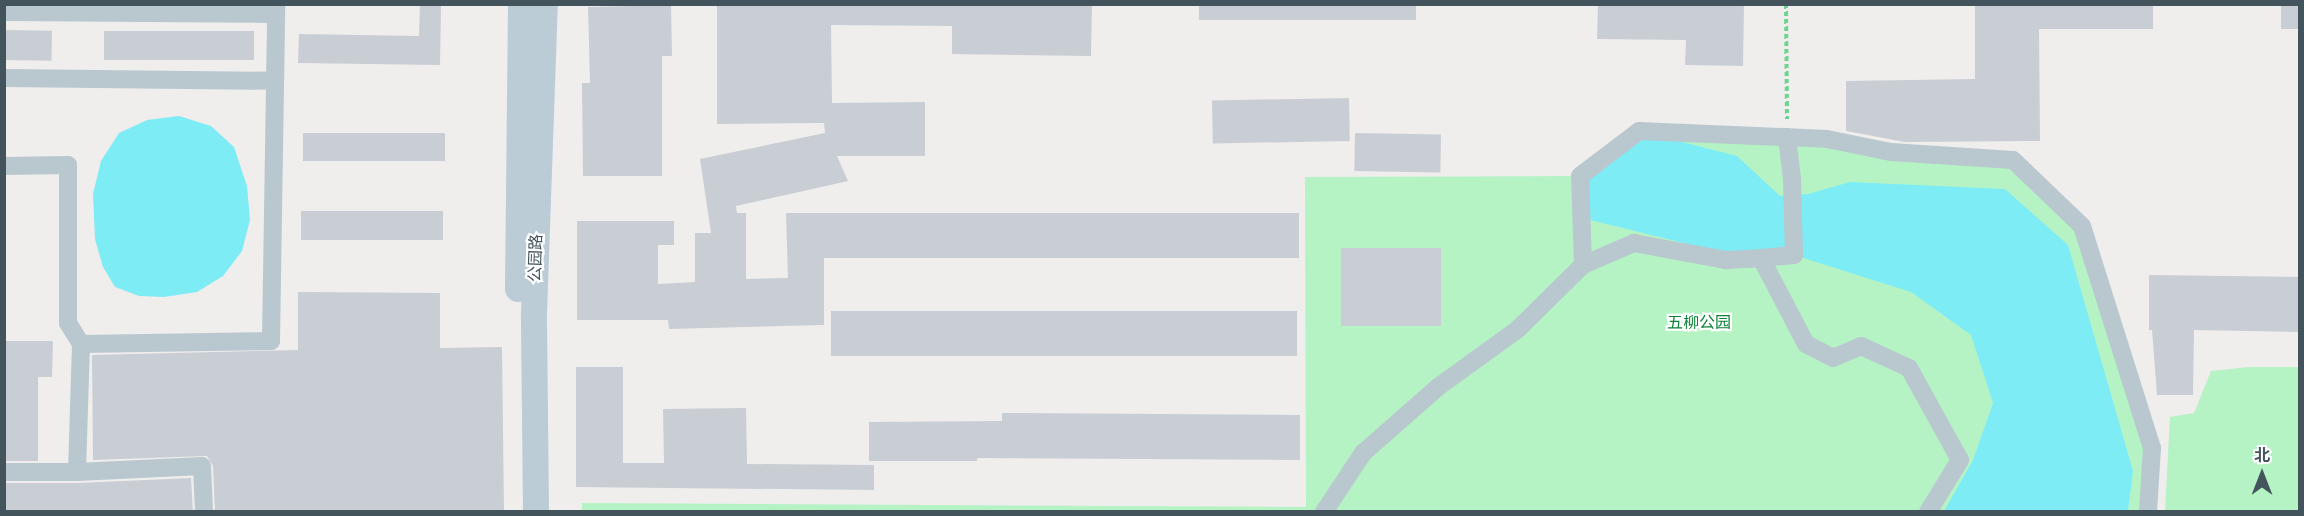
<!DOCTYPE html>
<html>
<head>
<meta charset="utf-8">
<style>
  body { margin:0 }
  #map { position:relative; width:2304px; height:516px; overflow:hidden; background:#f0eded; font-family:"Space Grotesk","Noto Sans SC",sans-serif }
  div>[style] { position:absolute }
  .green>* { inset:0; background:#b5f3c5 }
  .water>* { inset:0; background:#7eecf5 }
  .building>* { inset:0; background:#c8ced3; transform-origin:0 0 }
  .path>* { height:4px; margin-top:-2px; transform-origin:0; background:repeating-linear-gradient(90deg,#6ad592 0 4.5px,transparent 0 7.5px) }
  .street>* { height:18px; margin:-9px; padding:0 9px; transform-origin:9px; border-radius:9px; background:#b9c7ce }
  .secondary>* { height:26px; margin:-13px; padding:0 13px; transform-origin:13px; border-radius:13px; background:#bbccd6 }
  span { translate:-50% -50%; white-space:nowrap; text-align:center; line-height:1.15; -webkit-text-stroke:4.5px #fff; paint-order:stroke }
  .street-label { font-size:16px; color:#43545c }
  .park-label { font-size:16px; color:#0d8539 }
  .frame { position:absolute; inset:0; border:6px solid #43545c; pointer-events:none }
  .north { position:absolute; left:2232px; top:444px; width:60px; height:60px; -webkit-text-stroke:4px #fff; paint-order:stroke; rotate:0deg; font-size:16px; font-weight:700; line-height:24px; text-align:center; color:#43545c }
  .north::after { content:''; display:block; margin:auto; width:21px; height:27px; background:#43545c; clip-path:polygon(50% 0,100% 100%,50% 72%,0 100%) }
</style>
</head>
<body>
<div id="map">
  <div class="green">
    <i style="clip-path:polygon(1639px 131px,2013px 160px,2082px 226px,2152px 448px,2148px 512px,582px 512px,582px 503px,1306px 507px,1305px 177px,1580px 176px)"></i>
    <i style="clip-path:polygon(2249px 367px,2299px 367px,2299px 511px,2165px 511px,2170px 417px,2194px 413px,2211px 371px)"></i>
  </div>
  <div class="water">
    <i style="clip-path:polygon(179px 116px,211px 126px,234px 147px,247px 186px,250px 220px,242px 251px,223px 276px,197px 292px,164px 297px,139px 296px,115px 287px,103px 267px,95px 239px,93px 194px,101px 161px,119px 133px,147px 120px)"></i>
    <i style="clip-path:polygon(1639px 131px,1737px 156px,1780px 196px,1808px 194px,1850px 182px,2005px 189px,2068px 245px,2133px 471px,2128px 511px,1944px 511px,1973px 460px,1993px 403px,1971px 335px,1911px 292px,1794px 255px,1749px 259px,1586px 219px,1580px 176px)"></i>
  </div>
  <div class="building">
    <i style="clip-path:polygon(420px 4px,441px 4px,440px 65px,298px 63px,299px 34px,419px 36px)"></i>
    <i style="clip-path:polygon(717px 4px,1092px 4px,1091px 56px,952px 54px,952px 26px,831px 25px,832px 103px,925px 102px,925px 156px,837px 156px,848px 181px,736px 206px,737px 213px,746px 213px,746px 279px,788px 278px,786px 213px,1299px 213px,1299px 258px,824px 258px,824px 325px,669px 329px,668px 320px,577px 320px,577px 221px,674px 221px,674px 245px,658px 245px,658px 284px,695px 282px,695px 233px,711px 233px,700px 159px,825px 133px,824px 123px,717px 124px)"></i>
    <i style="left:1199px;top:4px;width:217px;height:16px"></i>
    <i style="clip-path:polygon(1598px 4px,1744px 4px,1743px 66px,1685px 65px,1686px 40px,1597px 39px)"></i>
    <i style="clip-path:polygon(1975px 4px,2153px 4px,2153px 29px,2039px 29px,2040px 141px,1905px 142px,1846px 131px,1846px 81px,1975px 79px)"></i>
    <i style="left:2281px;top:4px;width:19px;height:25px"></i>
    <i style="clip-path:polygon(671px 5px,672px 56px,662px 56px,662px 176px,583px 176px,582px 83px,590px 83px,588px 7px)"></i>
    <i style="left:4px;top:30px;width:48px;height:30px;rotate:1deg"></i>
    <i style="left:104px;top:31px;width:150px;height:29px"></i>
    <i style="left:1349px;top:98px;width:43px;height:137px;rotate:89deg"></i>
    <i style="left:303px;top:133px;width:142px;height:28px"></i>
    <i style="left:1355px;top:133px;width:86px;height:38px;rotate:1deg"></i>
    <i style="left:301px;top:211px;width:142px;height:29px"></i>
    <i style="left:1441px;top:248px;width:78px;height:100px;rotate:90deg"></i>
    <i style="clip-path:polygon(2149px 275px,2300px 277px,2300px 332px,2194px 330px,2193px 395px,2157px 395px,2152px 330px,2149px 330px)"></i>
    <i style="clip-path:polygon(298px 292px,440px 293px,440px 348px,502px 347px,504px 512px,215px 512px,213px 466px,207px 456px,93px 460px,92px 355px,298px 350px)"></i>
    <i style="left:831px;top:311px;width:466px;height:45px"></i>
    <i style="clip-path:polygon(4px 341px,53px 341px,52px 377px,38px 377px,38px 461px,4px 461px)"></i>
    <i style="clip-path:polygon(576px 367px,623px 367px,623px 463px,664px 463px,663px 409px,746px 408px,747px 464px,874px 465px,874px 490px,576px 487px)"></i>
    <i style="clip-path:polygon(1002px 413px,1300px 415px,1300px 460px,977px 458px,977px 461px,869px 461px,869px 422px,1002px 421px)"></i>
    <i style="clip-path:polygon(191px 478px,193px 512px,4px 512px,4px 483px,78px 483px)"></i>
  </div>
  <div class="path">
    <i style="left:1786px;top:4px;width:115px;rotate:89.5deg"></i>
  </div>
  <div class="street">
    <i style="left:4px;top:12px;width:272px;rotate:0.4deg"></i>
    <i style="left:4px;top:78px;width:271px;rotate:0.6deg"></i>
    <i style="left:1787px;top:137px;width:42px;rotate:83.2deg"></i>
    <i style="left:1792px;top:179px;width:76px;rotate:88.5deg"></i>
    <i style="left:1794px;top:255px;width:33px;rotate:175deg"></i>
    <i style="left:1761px;top:258px;width:97px;rotate:62.4deg"></i>
    <i style="left:1806px;top:344px;width:30px;rotate:27deg"></i>
    <i style="left:1833px;top:358px;width:30px;rotate:-23deg"></i>
    <i style="left:1861px;top:346px;width:53px;rotate:24.6deg"></i>
    <i style="left:1909px;top:368px;width:105px;rotate:61deg"></i>
    <i style="left:1960px;top:460px;width:61px;rotate:121.6deg"></i>
    <i style="left:4px;top:166px;width:64px;rotate:-0.9deg"></i>
    <i style="left:68px;top:165px;width:158px;rotate:90deg"></i>
    <i style="left:68px;top:323px;width:25px;rotate:58deg"></i>
    <i style="left:1583px;top:265px;width:56px;rotate:-23.3deg"></i>
    <i style="left:1634px;top:243px;width:94px;rotate:10.5deg"></i>
    <i style="left:1726px;top:260px;width:35px;rotate:-3deg"></i>
    <i style="left:4px;top:472px;width:73px"></i>
    <i style="left:77px;top:472px;width:128px;rotate:-88.2deg"></i>
    <i style="left:81px;top:344px;width:190px;rotate:-0.9deg"></i>
    <i style="left:271px;top:341px;width:337px;rotate:-89.1deg"></i>
    <i style="left:77px;top:472px;width:125px;rotate:-2.7deg"></i>
    <i style="left:202px;top:466px;width:46px;rotate:87.5deg"></i>
    <i style="left:1324px;top:512px;width:71px;rotate:-56.5deg"></i>
    <i style="left:1363px;top:453px;width:100px;rotate:-41.3deg"></i>
    <i style="left:1438px;top:387px;width:99px;rotate:-35.9deg"></i>
    <i style="left:1518px;top:329px;width:91px;rotate:-44.6deg"></i>
    <i style="left:1583px;top:265px;width:89px;rotate:-91.9deg"></i>
    <i style="left:1580px;top:176px;width:74px;rotate:-37.3deg"></i>
    <i style="left:1639px;top:131px;width:188px;rotate:2.4deg"></i>
    <i style="left:1827px;top:139px;width:65px;rotate:11.5deg"></i>
    <i style="left:1891px;top:152px;width:122px;rotate:3.8deg"></i>
    <i style="left:2013px;top:160px;width:95px;rotate:43.7deg"></i>
    <i style="left:2082px;top:226px;width:233px;rotate:72.5deg"></i>
    <i style="left:2152px;top:448px;width:64px;rotate:93.6deg"></i>
  </div>
  <div class="secondary">
    <i style="left:518px;top:289px;width:285px;rotate:-89.4deg"></i>
    <i style="left:536px;top:512px;width:198px;rotate:-90.6deg"></i>
    <i style="left:534px;top:314px;width:310px;rotate:-88deg"></i>
  </div>
  <div class="street-label">
    <span style="left:536px;top:258px;rotate:-88deg">公园路</span>
  </div>
  <div class="park-label">
    <span style="left:1699px;top:323px">五柳公园</span>
  </div>
  <div class="frame"></div>
  <div class="north">北</div>
</div>
</body>
</html>
